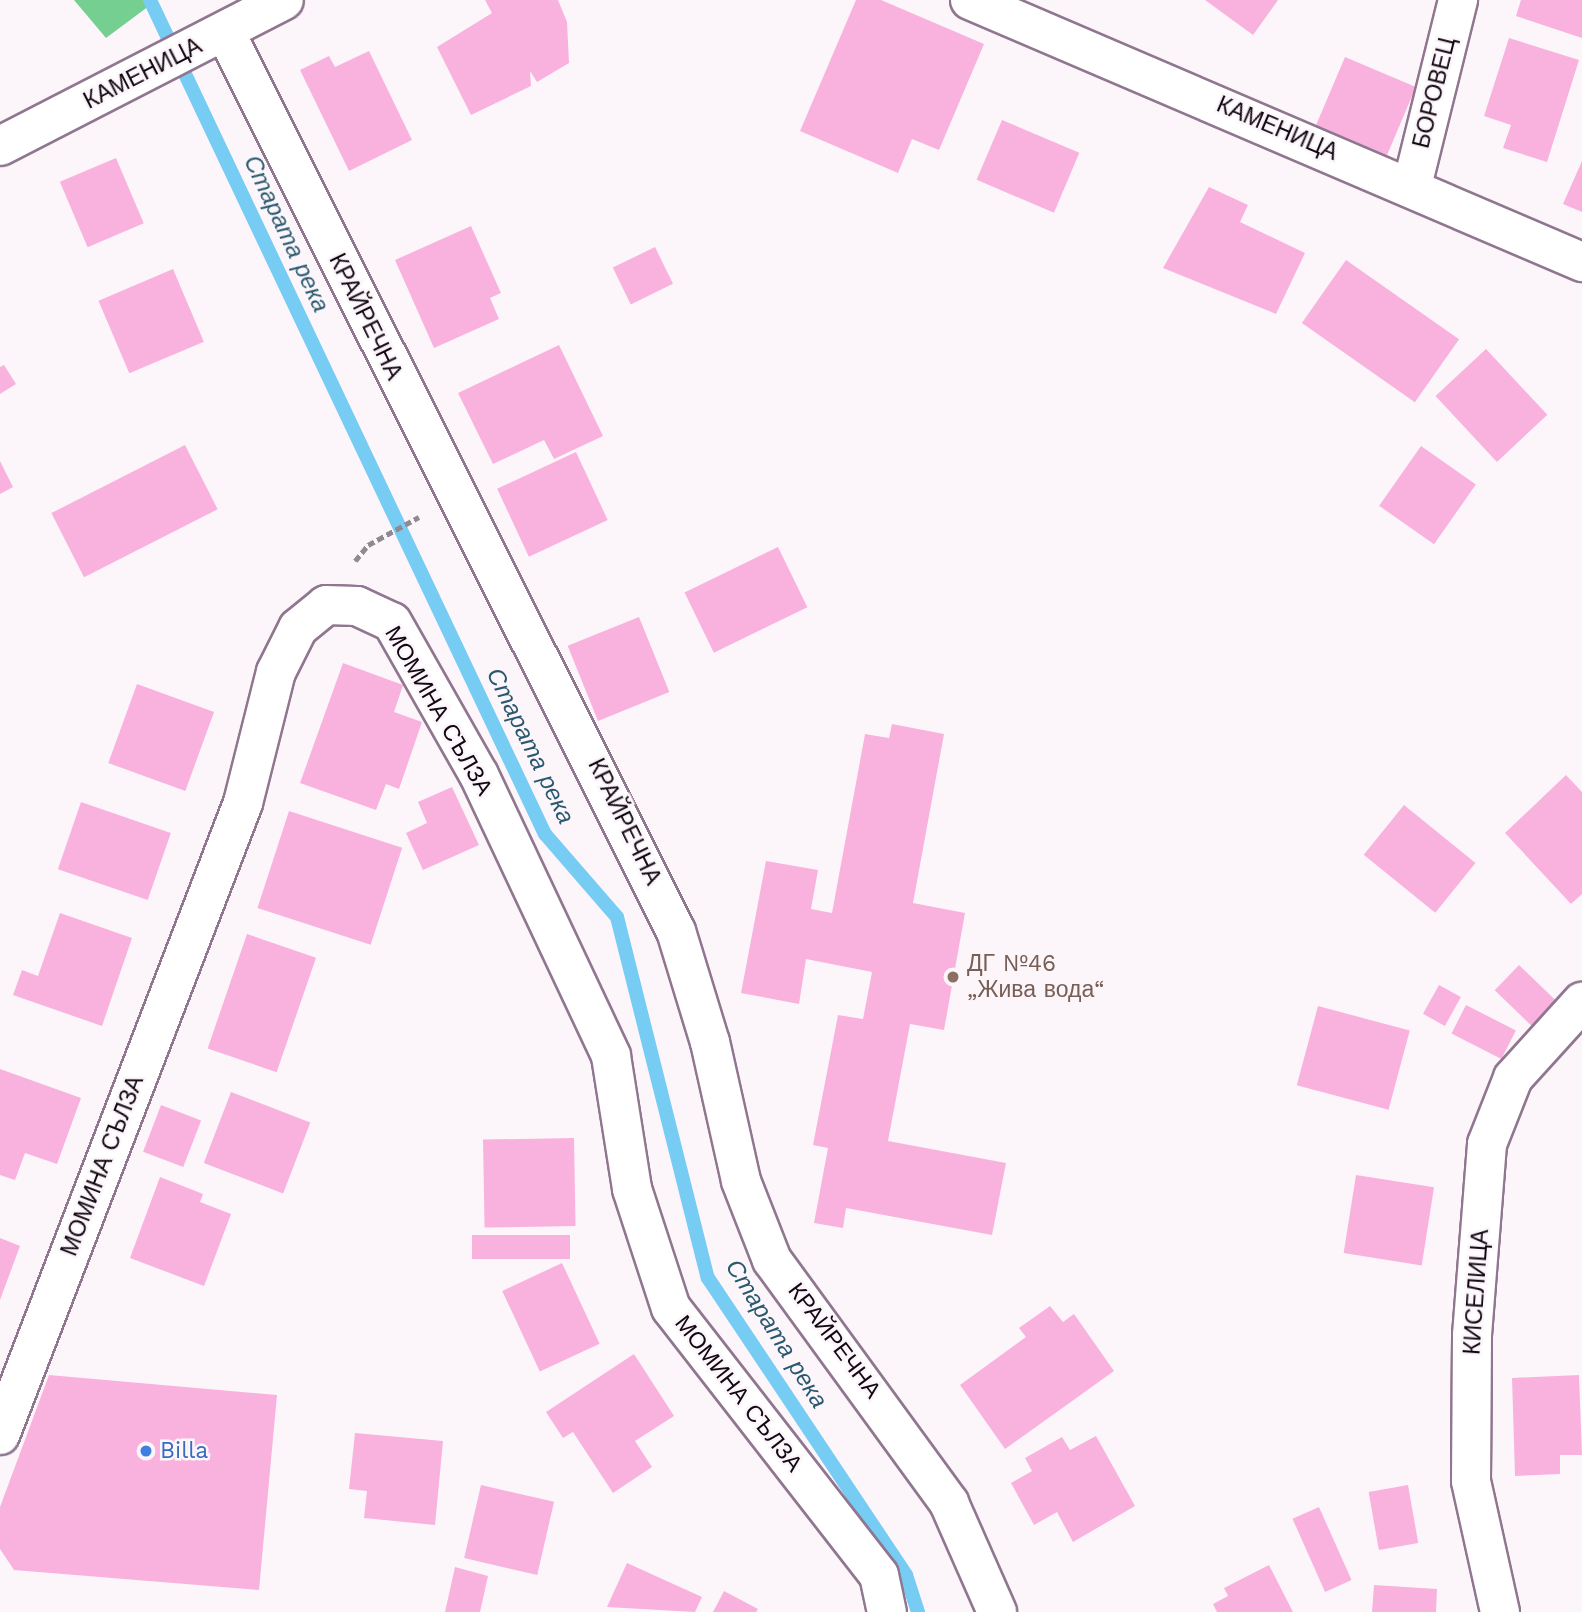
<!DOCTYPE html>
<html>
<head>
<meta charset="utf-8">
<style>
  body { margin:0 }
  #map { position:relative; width:1582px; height:1612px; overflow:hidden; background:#fcf6fb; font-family:"Work Sans",sans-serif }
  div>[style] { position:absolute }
  .forest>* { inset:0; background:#75cf90 }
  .stream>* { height:14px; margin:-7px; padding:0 7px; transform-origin:7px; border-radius:7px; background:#77ccf4 }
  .building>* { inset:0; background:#f9b2de; transform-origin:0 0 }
  .path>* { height:4.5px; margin-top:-2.25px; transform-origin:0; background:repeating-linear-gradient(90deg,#908990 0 7px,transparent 0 10.5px) }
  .roads { filter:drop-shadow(2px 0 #90768f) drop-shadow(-2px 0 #90768f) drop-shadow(0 2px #90768f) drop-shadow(0 -2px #90768f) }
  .minor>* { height:38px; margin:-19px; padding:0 19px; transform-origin:19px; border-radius:19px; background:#fff }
  .dots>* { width:19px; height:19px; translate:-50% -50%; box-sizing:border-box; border:4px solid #fcf6fb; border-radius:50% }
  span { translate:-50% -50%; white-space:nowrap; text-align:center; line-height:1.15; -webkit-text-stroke:5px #fcf6fb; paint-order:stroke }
  .street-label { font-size:23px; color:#110811 }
  .education-label { font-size:23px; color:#785e54 }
  .left { translate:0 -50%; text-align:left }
  .shop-label { font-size:23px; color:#366cbe }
  .water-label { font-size:24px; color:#2a596f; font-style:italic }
</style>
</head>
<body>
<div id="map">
  <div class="forest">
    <i style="clip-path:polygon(74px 0,157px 0,106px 38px)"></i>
  </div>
  <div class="stream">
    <i style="left:150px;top:0;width:923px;rotate:64.66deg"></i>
    <i style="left:545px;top:834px;width:110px;rotate:49.1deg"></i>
    <i style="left:617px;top:917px;width:372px;rotate:75.9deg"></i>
    <i style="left:708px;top:1278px;width:357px;rotate:56.3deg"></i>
    <i style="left:906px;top:1575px;width:39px;rotate:72deg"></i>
  </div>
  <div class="building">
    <i style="clip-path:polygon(485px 0,558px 0,567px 22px,569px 63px,537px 82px,530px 71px,531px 86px,471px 115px,437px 47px,492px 13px)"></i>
    <i style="clip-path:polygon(856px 0,881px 0,984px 44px,939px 150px,912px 139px,898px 173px,800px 131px)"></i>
    <i style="clip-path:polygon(1205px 0,1278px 0,1253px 35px)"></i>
    <i style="clip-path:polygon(1521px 0,1582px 0,1582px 38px,1516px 16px)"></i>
    <i style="clip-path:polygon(1509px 38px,1579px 60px,1547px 162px,1503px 148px,1511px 125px,1484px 116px)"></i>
    <i style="clip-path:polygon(369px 51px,412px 140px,349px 171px,300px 70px,329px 56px,335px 67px)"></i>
    <i style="left:1345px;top:57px;width:77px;height:74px;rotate:23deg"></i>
    <i style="left:1002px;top:120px;width:84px;height:65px;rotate:23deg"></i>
    <i style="left:116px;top:158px;width:71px;height:61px;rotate:67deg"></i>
    <i style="clip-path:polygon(1582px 161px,1582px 212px,1563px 204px)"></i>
    <i style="clip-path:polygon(1209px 187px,1248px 205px,1240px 222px,1305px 253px,1276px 314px,1163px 268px)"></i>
    <i style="clip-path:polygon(471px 226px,501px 293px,490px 298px,499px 319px,434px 348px,395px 260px)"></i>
    <i style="left:655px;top:247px;width:41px;height:47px;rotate:64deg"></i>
    <i style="left:1346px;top:260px;width:138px;height:77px;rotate:35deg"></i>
    <i style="left:173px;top:269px;width:79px;height:81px;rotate:67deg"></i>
    <i style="clip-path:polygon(559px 345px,603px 436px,554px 459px,544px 440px,493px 464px,458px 393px)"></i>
    <i style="left:1486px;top:349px;width:90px;height:69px;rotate:47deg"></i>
    <i style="clip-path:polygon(4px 365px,16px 384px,0 394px,0 367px)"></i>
    <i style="left:185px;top:445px;width:72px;height:150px;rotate:63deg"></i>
    <i style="left:1421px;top:446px;width:67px;height:73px;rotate:35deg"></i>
    <i style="left:576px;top:452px;width:75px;height:87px;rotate:65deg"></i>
    <i style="clip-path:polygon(0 461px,13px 487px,0 494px)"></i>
    <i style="left:778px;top:547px;width:67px;height:104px;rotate:64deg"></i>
    <i style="left:639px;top:617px;width:81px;height:77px;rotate:68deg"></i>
    <i style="clip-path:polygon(343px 663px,403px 685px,394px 712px,422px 722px,399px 789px,386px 784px,376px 810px,300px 783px)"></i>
    <i style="left:137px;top:684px;width:82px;height:84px;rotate:20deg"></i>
    <i style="clip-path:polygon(892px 724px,944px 734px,913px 903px,965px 913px,944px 1030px,910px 1024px,888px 1141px,1006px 1163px,992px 1235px,846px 1208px,843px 1228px,814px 1223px,828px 1148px,813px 1145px,838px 1015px,863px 1019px,872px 972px,806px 959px,799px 1004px,741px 993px,766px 861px,818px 870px,811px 909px,832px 913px,865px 734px,889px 738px)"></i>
    <i style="clip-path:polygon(1566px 775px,1582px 792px,1582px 894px,1571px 904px,1505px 833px)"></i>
    <i style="clip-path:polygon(452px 787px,479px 845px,423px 870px,406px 833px,427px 823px,418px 802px)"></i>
    <i style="left:81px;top:802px;width:95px;height:71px;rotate:19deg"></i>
    <i style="left:1404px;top:805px;width:92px;height:64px;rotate:39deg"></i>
    <i style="left:289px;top:811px;width:119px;height:102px;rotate:18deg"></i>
    <i style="clip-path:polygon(60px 913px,132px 938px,102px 1026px,13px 995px,22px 970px,38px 976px)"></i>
    <i style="left:247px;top:934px;width:73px;height:121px;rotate:19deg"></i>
    <i style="left:1519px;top:965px;width:53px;height:35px;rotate:44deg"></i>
    <i style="left:1439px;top:985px;width:25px;height:33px;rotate:29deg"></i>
    <i style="left:1466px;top:1005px;width:56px;height:32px;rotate:27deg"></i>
    <i style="left:1318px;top:1006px;width:95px;height:82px;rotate:15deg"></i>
    <i style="clip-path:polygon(0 1069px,81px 1098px,57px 1164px,25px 1153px,15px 1180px,0 1175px)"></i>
    <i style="left:231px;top:1092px;width:85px;height:76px;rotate:21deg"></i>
    <i style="left:161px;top:1105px;width:43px;height:50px;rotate:21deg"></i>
    <i style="left:574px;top:1138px;width:88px;height:91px;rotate:89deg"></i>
    <i style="left:1356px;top:1175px;width:79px;height:79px;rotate:9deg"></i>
    <i style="clip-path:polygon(160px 1177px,203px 1194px,200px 1202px,231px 1214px,204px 1286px,130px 1258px)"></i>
    <i style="left:570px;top:1235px;width:24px;height:98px;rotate:90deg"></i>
    <i style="clip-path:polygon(0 1238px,20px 1246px,0 1300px)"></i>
    <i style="left:562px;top:1263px;width:89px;height:66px;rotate:65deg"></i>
    <i style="clip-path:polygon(1050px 1306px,1063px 1322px,1074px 1314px,1114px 1371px,1005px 1449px,960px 1385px,1026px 1337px,1019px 1328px)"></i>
    <i style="clip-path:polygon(634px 1354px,674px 1416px,635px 1441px,652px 1467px,613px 1493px,573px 1432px,563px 1438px,546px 1412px)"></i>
    <i style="clip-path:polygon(49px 1375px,277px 1395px,259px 1590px,14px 1570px,0 1549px,0 1507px)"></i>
    <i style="clip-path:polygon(1579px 1375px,1582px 1455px,1560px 1455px,1560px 1474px,1515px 1476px,1512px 1378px)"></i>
    <i style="clip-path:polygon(355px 1433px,443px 1441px,435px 1525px,364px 1518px,367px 1491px,349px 1489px)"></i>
    <i style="clip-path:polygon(1096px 1436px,1135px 1506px,1073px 1542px,1057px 1512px,1034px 1525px,1011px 1483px,1032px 1471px,1025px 1458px,1062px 1437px,1070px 1450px)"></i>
    <i style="left:481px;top:1485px;width:75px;height:75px;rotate:13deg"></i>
    <i style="left:1408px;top:1485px;width:59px;height:40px;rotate:80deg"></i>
    <i style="left:1319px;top:1507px;width:80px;height:29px;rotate:66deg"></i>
    <i style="clip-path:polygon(627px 1563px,702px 1597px,695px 1612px,607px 1607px)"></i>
    <i style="clip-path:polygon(1269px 1565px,1293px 1612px,1217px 1612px,1213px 1604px,1228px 1596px,1224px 1588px)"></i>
    <i style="clip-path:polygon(455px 1567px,488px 1576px,480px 1612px,445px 1612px)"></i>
    <i style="clip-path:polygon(1374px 1585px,1437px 1589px,1436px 1612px,1372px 1612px)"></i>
    <i style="clip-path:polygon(724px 1591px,758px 1609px,756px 1612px,713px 1612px)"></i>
  </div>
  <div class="path">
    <i style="left:355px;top:561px;width:21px;rotate:-51deg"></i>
    <i style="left:368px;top:545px;width:58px;rotate:-28.8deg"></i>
  </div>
  <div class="roads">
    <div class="minor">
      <i style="left:970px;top:0;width:666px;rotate:23.18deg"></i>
      <i style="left:225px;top:32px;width:1006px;rotate:63.36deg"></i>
      <i style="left:676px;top:931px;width:116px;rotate:73deg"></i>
      <i style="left:710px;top:1042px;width:142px;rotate:77.4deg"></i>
      <i style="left:741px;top:1181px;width:85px;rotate:68.6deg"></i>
      <i style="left:772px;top:1260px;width:301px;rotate:53.9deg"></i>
      <i style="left:949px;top:1503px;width:119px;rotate:66.2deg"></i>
      <i style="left:0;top:146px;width:319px;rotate:-27.2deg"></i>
      <i style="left:1412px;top:186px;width:192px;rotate:-76.1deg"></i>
      <i style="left:0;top:1435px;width:677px;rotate:-68.97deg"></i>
      <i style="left:243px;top:803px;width:135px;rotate:-75.9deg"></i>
      <i style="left:276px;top:672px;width:49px;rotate:-63.4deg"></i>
      <i style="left:298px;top:628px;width:36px;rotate:-39deg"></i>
      <i style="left:326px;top:605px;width:31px;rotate:2deg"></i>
      <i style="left:357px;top:606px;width:38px;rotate:25deg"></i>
      <i style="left:392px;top:622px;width:176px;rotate:60.4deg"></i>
      <i style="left:479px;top:775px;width:310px;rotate:64.8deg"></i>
      <i style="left:611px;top:1056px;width:135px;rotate:81deg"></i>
      <i style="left:632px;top:1189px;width:125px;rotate:71.9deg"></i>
      <i style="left:671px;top:1308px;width:338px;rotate:52.1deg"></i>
      <i style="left:879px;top:1575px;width:38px;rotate:78deg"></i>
      <i style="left:1500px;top:1612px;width:134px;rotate:-102.5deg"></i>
      <i style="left:1471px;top:1481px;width:146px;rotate:-89.6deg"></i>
      <i style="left:1472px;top:1335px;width:192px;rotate:-85.5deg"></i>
      <i style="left:1487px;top:1144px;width:71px;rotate:-68.5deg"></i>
      <i style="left:1513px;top:1078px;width:103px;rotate:-47.8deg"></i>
    </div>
  </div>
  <div class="dots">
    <i style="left:953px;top:977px;background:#8d6e63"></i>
    <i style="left:146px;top:1451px;background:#3f7fe0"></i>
  </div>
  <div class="street-label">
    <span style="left:143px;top:74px;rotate:-27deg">КАМЕНИЦА</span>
    <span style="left:1435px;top:93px;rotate:-76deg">БОРОВЕЦ</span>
    <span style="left:1277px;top:129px;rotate:23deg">КАМЕНИЦА</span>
    <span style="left:365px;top:317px;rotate:64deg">КРАЙРЕЧНА</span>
    <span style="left:438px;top:711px;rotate:60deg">МОМИНА СЪЛЗА</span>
    <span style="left:624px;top:822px;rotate:64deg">КРАЙРЕЧНА</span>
    <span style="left:103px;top:1166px;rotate:-69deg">МОМИНА СЪЛЗА</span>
    <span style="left:1477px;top:1292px;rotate:-86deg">КИСЕЛИЦА</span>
    <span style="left:834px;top:1341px;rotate:53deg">КРАЙРЕЧНА</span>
    <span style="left:738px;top:1394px;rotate:52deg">МОМИНА СЪЛЗА</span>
  </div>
  <div class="education-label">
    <span class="left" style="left:967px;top:977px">ДГ №46<br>„Жива вода“</span>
  </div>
  <div class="shop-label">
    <span class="left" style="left:160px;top:1451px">Billa</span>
  </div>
  <div class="water-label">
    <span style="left:286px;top:234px;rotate:65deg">Старата река</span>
    <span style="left:530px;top:746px;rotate:64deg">Старата река</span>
    <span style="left:776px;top:1334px;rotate:58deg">Старата река</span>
  </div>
</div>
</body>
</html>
